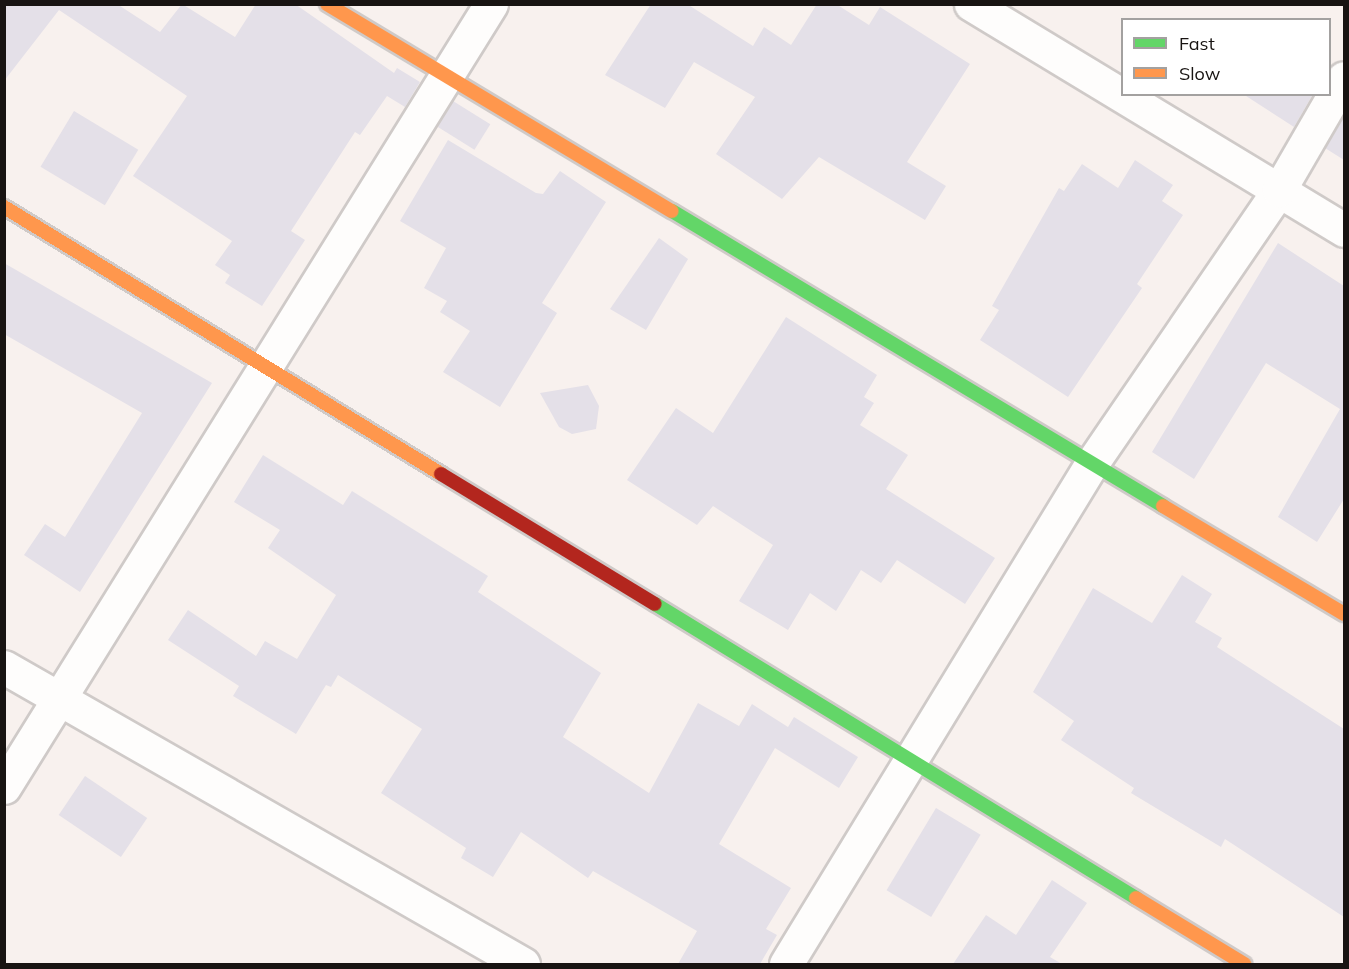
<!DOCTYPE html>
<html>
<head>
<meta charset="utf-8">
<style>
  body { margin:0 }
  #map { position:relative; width:1349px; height:969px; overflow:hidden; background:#f8f1ee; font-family:Mulish,sans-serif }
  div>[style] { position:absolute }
  .building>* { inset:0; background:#e4e0e8; transform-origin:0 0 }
  .roads { filter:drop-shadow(2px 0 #cfcac8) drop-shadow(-2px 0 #cfcac8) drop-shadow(0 2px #cfcac8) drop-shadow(0 -2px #cfcac8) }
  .street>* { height:33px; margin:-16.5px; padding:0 16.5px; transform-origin:16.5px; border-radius:16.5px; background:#fefdfc }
  .fast>* { height:14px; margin:-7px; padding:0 7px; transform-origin:7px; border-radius:7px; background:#63d668 }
  .slow>* { height:14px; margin:-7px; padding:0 7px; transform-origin:7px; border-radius:7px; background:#ff974d }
  .jam>* { height:14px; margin:-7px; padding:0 7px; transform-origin:7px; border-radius:7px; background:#b3261e }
  span { translate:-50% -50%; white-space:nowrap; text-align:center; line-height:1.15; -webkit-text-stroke:4.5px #fff; paint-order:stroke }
  .frame { position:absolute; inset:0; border:6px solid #181412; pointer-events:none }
  .legend { position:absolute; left:1121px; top:18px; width:210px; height:78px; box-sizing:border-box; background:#fff; border:2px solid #a3a1a0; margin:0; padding:8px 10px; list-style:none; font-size:18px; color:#181412 }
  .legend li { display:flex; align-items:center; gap:12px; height:30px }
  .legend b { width:30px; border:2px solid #a3a1a0 }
</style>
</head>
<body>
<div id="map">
  <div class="building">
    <i style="clip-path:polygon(4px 4px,117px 4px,160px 32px,182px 4px,235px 37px,256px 4px,295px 4px,394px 73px,397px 68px,420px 82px,405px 107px,387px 96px,360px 135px,355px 132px,291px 231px,305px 240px,262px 306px,225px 283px,230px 275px,215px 265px,232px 241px,133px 176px,187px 96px,59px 10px,4px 81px)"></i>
    <i style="clip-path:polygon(651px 4px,687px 4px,753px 46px,764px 27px,791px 45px,817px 4px,836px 4px,869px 25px,880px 7px,970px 64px,907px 162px,946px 186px,925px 220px,819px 157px,782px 199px,716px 154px,755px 97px,694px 62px,665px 108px,605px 75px)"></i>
    <i style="clip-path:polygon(1243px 94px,1313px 94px,1294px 127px)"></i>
    <i style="left:453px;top:101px;width:44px;height:30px;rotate:32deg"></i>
    <i style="left:74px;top:111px;width:75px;height:65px;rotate:31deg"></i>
    <i style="clip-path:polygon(1344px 114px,1344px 160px,1325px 148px)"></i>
    <i style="clip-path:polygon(448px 140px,536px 193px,543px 194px,560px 171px,606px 202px,542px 303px,557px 313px,500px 407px,443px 372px,470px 331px,440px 312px,447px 301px,424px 288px,446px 248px,400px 221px)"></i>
    <i style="clip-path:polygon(1135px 160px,1173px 185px,1162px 201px,1183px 215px,1137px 284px,1142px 288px,1068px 397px,980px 340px,999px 310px,992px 306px,1059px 188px,1064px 191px,1082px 164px,1118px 188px)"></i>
    <i style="clip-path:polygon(659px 238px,688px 259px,646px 330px,610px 309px)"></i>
    <i style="clip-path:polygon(1278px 243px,1344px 286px,1344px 499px,1317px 542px,1278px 517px,1340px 409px,1266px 363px,1194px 479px,1152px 452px)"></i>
    <i style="clip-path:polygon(4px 263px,212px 383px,80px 592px,24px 555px,45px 524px,65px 537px,142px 413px,4px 334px)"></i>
    <i style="clip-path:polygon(786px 317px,877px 375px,864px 397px,874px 403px,860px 425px,908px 455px,886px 489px,995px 558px,965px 604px,897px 560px,881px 583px,861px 570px,836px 611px,810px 593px,788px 630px,739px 601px,773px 545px,713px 506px,697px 525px,627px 480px,676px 408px,713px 433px)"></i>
    <i style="clip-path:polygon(588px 385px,599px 406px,596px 429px,572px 434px,559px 427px,540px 393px)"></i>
    <i style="clip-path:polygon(263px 455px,343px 505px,352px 491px,488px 576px,478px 592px,601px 673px,563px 737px,649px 793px,698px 703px,739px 726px,752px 704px,788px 727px,794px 717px,858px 757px,839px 788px,775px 748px,719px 844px,791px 888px,766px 929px,777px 935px,760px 964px,678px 964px,697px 931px,593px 871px,588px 878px,521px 832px,493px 877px,461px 858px,466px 848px,381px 793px,422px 729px,338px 675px,331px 687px,326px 685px,296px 734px,233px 696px,239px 686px,168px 640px,188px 610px,256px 656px,265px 641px,297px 659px,336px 595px,268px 548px,280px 530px,234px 502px)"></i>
    <i style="clip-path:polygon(1182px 575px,1212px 594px,1195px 622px,1222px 638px,1217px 647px,1344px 729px,1344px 917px,1225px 839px,1221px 847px,1131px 793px,1134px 788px,1061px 740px,1074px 721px,1033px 692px,1093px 588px,1152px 623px)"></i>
    <i style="left:85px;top:776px;width:75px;height:47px;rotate:34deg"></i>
    <i style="left:936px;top:808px;width:52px;height:96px;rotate:31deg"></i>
    <i style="clip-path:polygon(1052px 880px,1087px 903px,1050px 957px,1062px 964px,953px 964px,986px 915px,1016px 935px)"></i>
  </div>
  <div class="roads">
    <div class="street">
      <i style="left:971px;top:4px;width:436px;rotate:31.2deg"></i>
      <i style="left:4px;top:667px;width:598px;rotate:29.78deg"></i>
      <i style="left:4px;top:787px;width:922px;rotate:-58.12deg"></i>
      <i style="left:786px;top:964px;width:587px;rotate:-58.58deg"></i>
      <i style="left:1092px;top:463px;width:331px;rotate:-55.6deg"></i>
      <i style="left:1279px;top:190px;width:129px;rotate:-59.9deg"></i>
    </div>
    <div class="fast">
      <i style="left:672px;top:211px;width:573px;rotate:31deg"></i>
      <i style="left:655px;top:604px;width:564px;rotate:31.43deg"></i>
    </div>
    <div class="slow">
      <i style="left:327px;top:4px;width:402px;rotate:31deg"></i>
      <i style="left:4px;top:207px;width:512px;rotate:31.42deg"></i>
      <i style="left:1163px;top:506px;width:211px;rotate:30.8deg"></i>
      <i style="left:1136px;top:898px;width:127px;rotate:31.4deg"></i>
    </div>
    <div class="jam">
      <i style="left:441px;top:474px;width:250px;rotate:31.3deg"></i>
    </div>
  </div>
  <div class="frame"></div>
  <ul class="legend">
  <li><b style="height:8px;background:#63d668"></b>Fast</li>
  <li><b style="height:8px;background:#ff974d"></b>Slow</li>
  </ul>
</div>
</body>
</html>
